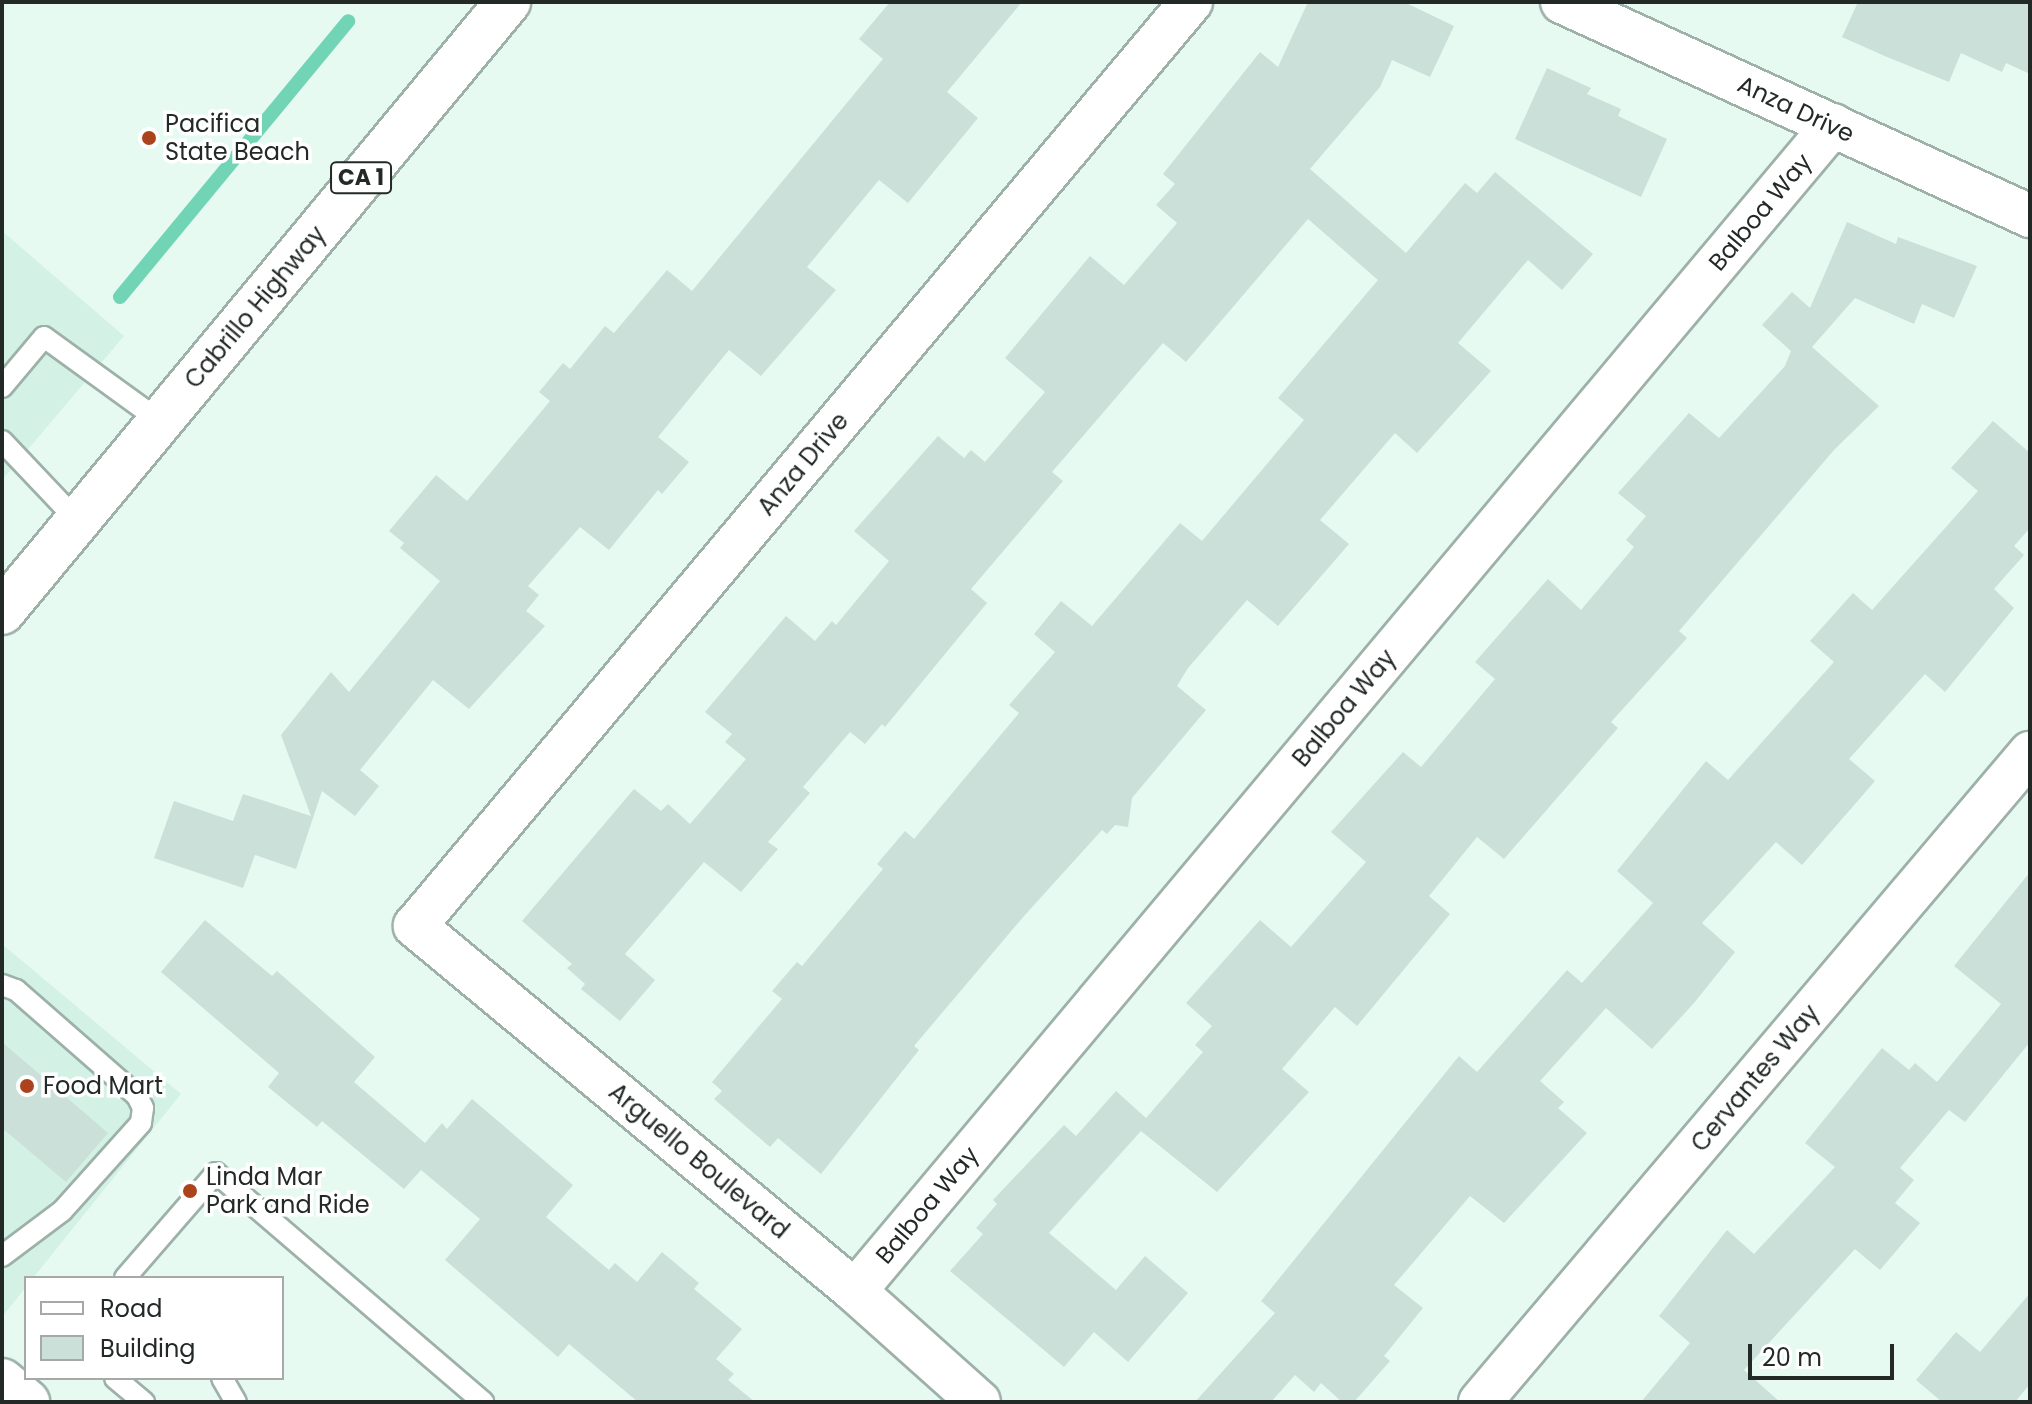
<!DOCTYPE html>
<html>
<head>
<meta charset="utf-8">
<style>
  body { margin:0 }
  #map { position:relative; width:2032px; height:1404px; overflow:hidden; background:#e6faf2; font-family:Poppins,sans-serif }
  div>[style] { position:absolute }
  .built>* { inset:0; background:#d3f1e5 }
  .stream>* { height:14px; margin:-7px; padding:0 7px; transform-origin:7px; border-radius:7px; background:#71d4b5 }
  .building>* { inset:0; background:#cbe0d8 }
  .roads { filter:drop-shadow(2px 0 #9db1a9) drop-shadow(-2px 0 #9db1a9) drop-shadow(0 2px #9db1a9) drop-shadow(0 -2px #9db1a9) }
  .lane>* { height:20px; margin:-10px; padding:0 10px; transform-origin:10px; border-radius:10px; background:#fff }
  .street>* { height:42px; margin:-21px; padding:0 21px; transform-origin:21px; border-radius:21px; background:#fff }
  .secondary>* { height:44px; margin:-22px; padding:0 22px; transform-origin:22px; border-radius:22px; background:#fff }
  .highway>* { height:44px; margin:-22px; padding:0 22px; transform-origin:22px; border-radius:22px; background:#fff }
  .dots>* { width:22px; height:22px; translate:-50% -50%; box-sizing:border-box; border:4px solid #fff; border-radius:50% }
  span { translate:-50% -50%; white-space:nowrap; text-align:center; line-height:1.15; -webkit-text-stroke:7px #fff; paint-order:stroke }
  .shield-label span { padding:2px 6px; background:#fff; border:2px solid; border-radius:6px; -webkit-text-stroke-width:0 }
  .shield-label { font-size:22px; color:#222926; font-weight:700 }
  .street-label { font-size:24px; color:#222926 }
  .poi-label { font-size:24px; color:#222926 }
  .left { translate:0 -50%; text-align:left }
  .frame { position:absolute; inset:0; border:4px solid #222926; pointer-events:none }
  .legend { position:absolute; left:24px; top:1276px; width:260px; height:104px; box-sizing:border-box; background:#fff; border:2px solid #a7a9a8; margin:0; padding:10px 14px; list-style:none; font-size:24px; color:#222926 }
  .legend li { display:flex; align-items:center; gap:16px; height:40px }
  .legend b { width:40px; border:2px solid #a7a9a8 }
  .scale { position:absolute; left:1748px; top:1344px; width:146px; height:36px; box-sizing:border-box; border:4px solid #222926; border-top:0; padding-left:10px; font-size:24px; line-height:28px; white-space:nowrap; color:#222926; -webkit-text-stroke:6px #fff; paint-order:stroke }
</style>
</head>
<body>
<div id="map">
  <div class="built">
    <i style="clip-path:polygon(2px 231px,124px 336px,2px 480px)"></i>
    <i style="clip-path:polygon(2px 944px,181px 1094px,33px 1278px,26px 1278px,26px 1287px,2px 1317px)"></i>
  </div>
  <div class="stream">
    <i style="left:120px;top:297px;width:358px;rotate:-50.4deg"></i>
  </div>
  <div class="building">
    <i style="clip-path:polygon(890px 2px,1022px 2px,947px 92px,978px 118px,908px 203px,879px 180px,807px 267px,836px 290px,761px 376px,729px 350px,658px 437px,689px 462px,662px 494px,658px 490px,609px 550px,580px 527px,528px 586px,539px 595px,526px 611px,545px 626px,469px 709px,433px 680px,360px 770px,379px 786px,355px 816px,322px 791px,296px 869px,255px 855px,243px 888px,154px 858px,174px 801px,233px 821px,243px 794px,311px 816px,281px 735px,331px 672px,349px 692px,440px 581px,400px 548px,404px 543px,389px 531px,436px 475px,467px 501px,550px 401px,539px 392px,563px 363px,570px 369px,605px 326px,614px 333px,667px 270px,692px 291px,883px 59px,859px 39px)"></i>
    <i style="clip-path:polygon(1308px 2px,1404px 2px,1454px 26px,1430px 77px,1392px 60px,1380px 87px,1310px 169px,1406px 253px,1465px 183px,1477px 193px,1495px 172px,1593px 254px,1562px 290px,1528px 260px,1458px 343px,1491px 371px,1417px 453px,1395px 433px,1320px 520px,1349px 544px,1278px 626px,1247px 600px,1188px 668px,1177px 686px,1206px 710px,1132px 798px,1128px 827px,1115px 825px,1107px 834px,1102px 830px,1024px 916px,914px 1046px,919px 1050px,821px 1174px,778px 1138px,770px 1147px,714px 1099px,722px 1091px,712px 1082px,782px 999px,772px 991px,797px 962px,802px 966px,883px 869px,877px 864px,905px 831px,914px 839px,1019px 713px,1009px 705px,1055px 652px,1034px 634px,1061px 601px,1092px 626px,1180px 523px,1202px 541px,1304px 420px,1278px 398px,1378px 280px,1308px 219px,1186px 362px,1163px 343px,1052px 472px,1063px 481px,971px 589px,987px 603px,885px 727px,882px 724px,865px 744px,850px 732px,803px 787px,810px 793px,768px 842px,778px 849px,741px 892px,704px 862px,625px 954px,655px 980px,620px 1021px,581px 989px,585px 984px,567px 968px,572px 964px,522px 921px,634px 789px,661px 811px,668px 804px,690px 824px,746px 759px,725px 742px,732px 734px,705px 712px,786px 616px,815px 641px,832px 621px,836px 625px,889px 561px,854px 531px,938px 436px,964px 458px,971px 450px,985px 462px,1045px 392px,1005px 358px,1090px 256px,1124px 285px,1177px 223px,1156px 205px,1175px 184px,1163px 174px,1260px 52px,1278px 67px)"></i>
    <i style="clip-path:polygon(1858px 2px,2030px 2px,2030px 74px,2006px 63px,2002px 72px,1961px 53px,1949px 82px,1887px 57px,1842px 37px)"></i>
    <i style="clip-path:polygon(1547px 68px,1591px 88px,1587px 94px,1621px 109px,1618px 116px,1667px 139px,1641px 197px,1515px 139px)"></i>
    <i style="clip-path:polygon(1847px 222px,1896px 244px,1898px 237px,1977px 266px,1954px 318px,1922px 304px,1914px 324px,1855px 298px,1812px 347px,1879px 406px,1834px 450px,1679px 631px,1687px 638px,1611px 722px,1618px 728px,1504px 859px,1477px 837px,1429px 896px,1450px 914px,1357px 1026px,1335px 1007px,1282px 1069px,1309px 1092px,1217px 1192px,1141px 1131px,1049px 1233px,1116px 1290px,1145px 1256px,1188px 1293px,1128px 1362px,1094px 1332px,1064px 1367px,950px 1271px,983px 1234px,976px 1228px,997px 1204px,993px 1200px,1064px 1125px,1076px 1136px,1116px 1091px,1146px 1118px,1203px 1052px,1195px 1045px,1212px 1026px,1186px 1003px,1260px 920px,1291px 947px,1366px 862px,1331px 832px,1403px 752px,1421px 767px,1495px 679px,1475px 662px,1548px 579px,1581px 610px,1634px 547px,1626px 540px,1646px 516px,1618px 493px,1689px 413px,1719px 438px,1785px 366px,1791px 351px,1762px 325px,1792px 292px,1810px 308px)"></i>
    <i style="clip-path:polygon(1993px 421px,2030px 453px,2030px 528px,2014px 546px,2024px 555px,1994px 589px,2014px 608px,1945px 692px,1925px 674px,1849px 759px,1875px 781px,1802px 865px,1776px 842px,1702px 923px,1735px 952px,1694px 1003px,1652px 1049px,1606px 1008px,1540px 1081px,1564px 1102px,1558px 1108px,1587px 1133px,1504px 1223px,1470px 1196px,1394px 1285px,1423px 1308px,1384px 1356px,1390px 1361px,1354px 1402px,1342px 1402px,1321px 1383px,1314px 1392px,1295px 1375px,1271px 1402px,1195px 1402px,1275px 1313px,1261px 1301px,1459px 1056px,1477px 1072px,1567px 970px,1582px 983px,1653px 903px,1617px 871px,1706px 761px,1728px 780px,1834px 662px,1810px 641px,1853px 593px,1872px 610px,1978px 491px,1951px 468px)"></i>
    <i style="clip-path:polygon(2030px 872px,2030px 1042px,1965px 1122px,1949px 1110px,1900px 1168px,1914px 1180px,1895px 1203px,1920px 1223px,1880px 1270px,1855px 1249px,1744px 1370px,1780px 1402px,1641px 1402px,1690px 1343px,1659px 1316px,1727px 1230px,1754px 1254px,1835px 1167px,1805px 1143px,1882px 1048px,1909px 1070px,1915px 1063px,1937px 1082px,2001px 1004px,1954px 966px)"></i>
    <i style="clip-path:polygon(205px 920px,272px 976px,277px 971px,375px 1057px,354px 1082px,425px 1143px,442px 1123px,447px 1129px,472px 1099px,573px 1185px,546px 1217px,609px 1270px,615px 1263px,637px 1282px,662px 1252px,699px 1283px,694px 1289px,742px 1329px,716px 1359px,734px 1374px,728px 1380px,755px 1402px,638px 1402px,569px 1344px,558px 1357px,445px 1260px,480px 1219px,421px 1170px,404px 1189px,322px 1121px,317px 1127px,268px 1087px,279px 1073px,161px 972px)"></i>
    <i style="clip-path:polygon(2px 1042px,108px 1133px,66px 1182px,2px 1128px)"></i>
    <i style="clip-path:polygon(2030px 1293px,2030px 1384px,2015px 1402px,1942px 1402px,1916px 1380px,1956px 1332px,1980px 1352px)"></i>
  </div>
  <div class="roads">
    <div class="lane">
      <i style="left:2px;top:387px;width:65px;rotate:-50deg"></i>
      <i style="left:44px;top:337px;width:143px;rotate:35.9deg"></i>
      <i style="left:2px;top:441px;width:110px;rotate:46.5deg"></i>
      <i style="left:2px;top:985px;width:15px;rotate:20deg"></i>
      <i style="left:16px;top:990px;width:161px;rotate:41.2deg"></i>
      <i style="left:137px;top:1096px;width:13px;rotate:63deg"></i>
      <i style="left:143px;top:1108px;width:15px;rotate:98deg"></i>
      <i style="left:141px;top:1123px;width:118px;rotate:131.9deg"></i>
      <i style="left:62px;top:1211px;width:75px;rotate:143.1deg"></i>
      <i style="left:125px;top:1278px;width:139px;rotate:-49.1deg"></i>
      <i style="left:216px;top:1173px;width:352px;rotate:40.6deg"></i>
      <i style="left:115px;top:1378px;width:38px;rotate:40deg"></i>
      <i style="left:222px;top:1378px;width:28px;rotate:60deg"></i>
    </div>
    <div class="street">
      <i style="left:1562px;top:2px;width:515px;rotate:24.57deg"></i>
      <i style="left:855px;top:1291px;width:1522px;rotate:-50.01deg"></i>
      <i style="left:979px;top:1402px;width:166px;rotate:-138.2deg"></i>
      <i style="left:855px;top:1291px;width:572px;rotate:-140.32deg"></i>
      <i style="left:415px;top:926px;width:1207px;rotate:-49.98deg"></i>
      <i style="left:1480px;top:1402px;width:851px;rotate:-49.72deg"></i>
    </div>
    <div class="secondary">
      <i style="left:2px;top:1381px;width:33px;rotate:40deg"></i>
    </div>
    <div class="highway">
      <i style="left:2px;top:612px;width:793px;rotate:-50.32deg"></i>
    </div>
  </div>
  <div class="dots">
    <i style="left:149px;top:138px;background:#ab441d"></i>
    <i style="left:27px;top:1086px;background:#ab441d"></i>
    <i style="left:190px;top:1191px;background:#ab441d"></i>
  </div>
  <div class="shield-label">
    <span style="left:361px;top:178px">CA 1</span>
  </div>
  <div class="street-label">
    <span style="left:1796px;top:109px;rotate:25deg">Anza Drive</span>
    <span style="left:1760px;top:212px;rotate:-50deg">Balboa Way</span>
    <span style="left:255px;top:307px;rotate:-50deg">Cabrillo Highway</span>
    <span style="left:803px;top:464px;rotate:-50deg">Anza Drive</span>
    <span style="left:1344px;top:708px;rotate:-50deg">Balboa Way</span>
    <span style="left:1755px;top:1078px;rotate:-50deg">Cervantes Way</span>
    <span style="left:699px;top:1161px;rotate:40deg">Arguello Boulevard</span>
    <span style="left:927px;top:1205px;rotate:-50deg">Balboa Way</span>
  </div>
  <div class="poi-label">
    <span class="left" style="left:165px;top:138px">Pacifica<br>State Beach</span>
    <span class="left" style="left:43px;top:1086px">Food Mart</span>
    <span class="left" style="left:206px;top:1191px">Linda Mar<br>Park and Ride</span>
  </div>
  <div class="frame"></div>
  <ul class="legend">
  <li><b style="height:10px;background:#fff"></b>Road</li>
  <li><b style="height:22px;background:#cbe0d8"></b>Building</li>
  </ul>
  <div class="scale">20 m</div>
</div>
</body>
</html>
